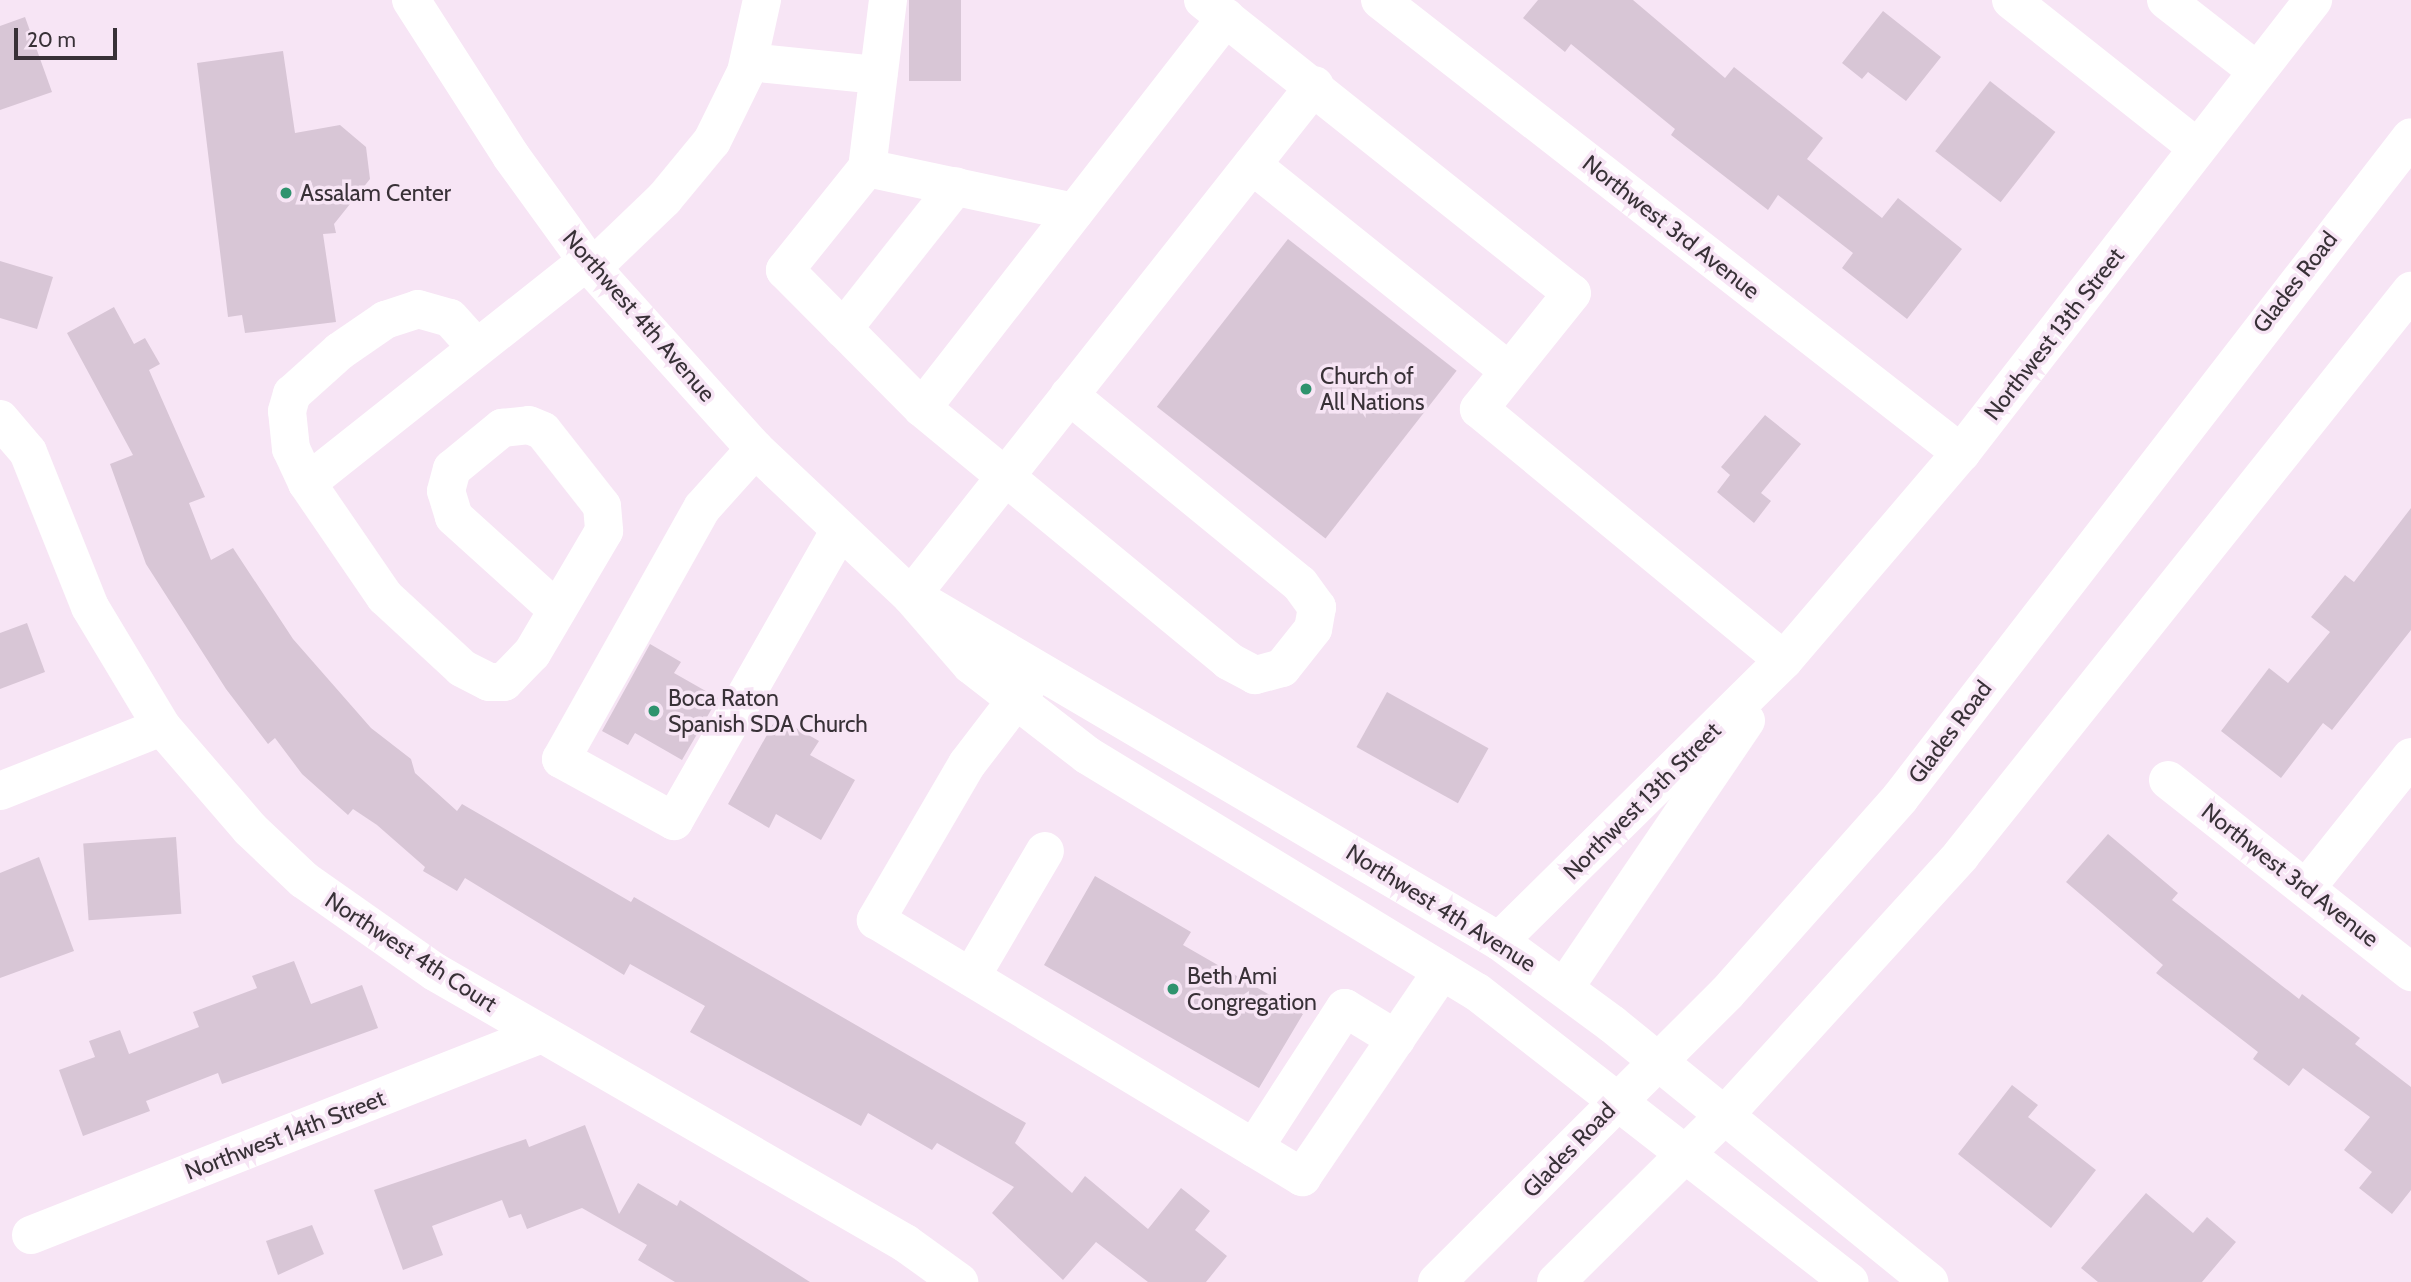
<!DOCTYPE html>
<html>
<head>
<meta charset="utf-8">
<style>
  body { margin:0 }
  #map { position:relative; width:2411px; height:1282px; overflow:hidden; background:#f7e5f5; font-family:Cabin,sans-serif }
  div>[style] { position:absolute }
  .building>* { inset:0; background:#d8c6d6; transform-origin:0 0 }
  .minor>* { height:38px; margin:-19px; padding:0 19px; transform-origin:19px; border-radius:19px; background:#fff }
  .major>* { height:38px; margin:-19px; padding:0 19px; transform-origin:19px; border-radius:19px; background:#fff }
  .dots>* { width:19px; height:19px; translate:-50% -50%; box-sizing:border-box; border:4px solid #f7e5f5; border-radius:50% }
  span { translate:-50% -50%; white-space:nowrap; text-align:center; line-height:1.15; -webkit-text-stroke:7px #f7e5f5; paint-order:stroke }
  .poi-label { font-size:23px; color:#383137 }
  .left { translate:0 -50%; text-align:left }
  .street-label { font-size:23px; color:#383137 }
  .scale { position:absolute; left:14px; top:28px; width:103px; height:32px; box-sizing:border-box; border:4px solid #383137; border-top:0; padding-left:9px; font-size:21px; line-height:24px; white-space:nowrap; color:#383137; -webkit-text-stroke:5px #f7e5f5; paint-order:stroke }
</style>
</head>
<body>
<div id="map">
  <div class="building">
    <i style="left:909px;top:0;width:52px;height:81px"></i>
    <i style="clip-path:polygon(1538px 0,1633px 0,1725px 78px,1734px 67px,1823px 138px,1807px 159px,1882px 218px,1898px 198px,1962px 249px,1907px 319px,1842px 268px,1853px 253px,1778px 195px,1768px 210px,1671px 135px,1675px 129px,1571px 44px,1565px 52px,1523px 18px)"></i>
    <i style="clip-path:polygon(1883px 11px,1941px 57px,1906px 101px,1868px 72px,1862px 79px,1842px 63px)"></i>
    <i style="clip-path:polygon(25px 17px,52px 92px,0 110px,0 26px)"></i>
    <i style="clip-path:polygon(283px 51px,295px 133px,340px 125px,366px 147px,370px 179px,334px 224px,336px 233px,323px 234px,336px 322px,245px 333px,242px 315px,228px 317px,197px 63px)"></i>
    <i style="left:1990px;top:81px;width:83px;height:89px;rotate:38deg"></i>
    <i style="left:1288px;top:239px;width:214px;height:213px;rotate:38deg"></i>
    <i style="clip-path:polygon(0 261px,53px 277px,37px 329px,0 318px)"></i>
    <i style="clip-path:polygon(114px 307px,134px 344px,145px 338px,160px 364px,149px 370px,205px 497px,189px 503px,211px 560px,233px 548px,293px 639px,371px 728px,411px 759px,415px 773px,457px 811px,462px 804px,631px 902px,634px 897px,1026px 1123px,1015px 1143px,1072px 1193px,1085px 1176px,1148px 1229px,1181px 1188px,1210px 1211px,1195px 1230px,1227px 1256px,1206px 1282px,1148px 1282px,1096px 1242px,1063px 1280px,992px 1213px,1014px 1187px,937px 1143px,932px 1150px,868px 1113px,861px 1126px,690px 1032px,705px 1006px,630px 964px,624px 975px,465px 878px,457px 891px,423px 871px,425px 867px,377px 825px,353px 809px,348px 815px,302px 774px,275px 738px,268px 744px,226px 689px,146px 564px,110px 464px,133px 455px,67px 333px)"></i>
    <i style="clip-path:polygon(1765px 415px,1801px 444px,1761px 493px,1771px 501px,1754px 523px,1717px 492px,1730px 475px,1721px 467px)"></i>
    <i style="clip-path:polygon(2411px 508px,2411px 630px,2332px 730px,2323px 723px,2281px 778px,2221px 731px,2269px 668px,2288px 683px,2330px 632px,2311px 617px,2345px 575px,2354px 582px)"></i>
    <i style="clip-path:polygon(27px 623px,45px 672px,0 689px,0 633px)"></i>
    <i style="clip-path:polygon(650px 644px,681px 662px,674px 673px,718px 698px,682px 760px,635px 733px,628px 745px,602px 731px)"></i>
    <i style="left:1387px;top:692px;width:116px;height:63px;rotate:29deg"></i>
    <i style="clip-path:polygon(777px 717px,819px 741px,810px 755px,855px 780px,821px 840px,776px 814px,769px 828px,728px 804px)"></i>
    <i style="clip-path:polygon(2108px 834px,2178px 893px,2172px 900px,2299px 999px,2302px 994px,2360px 1038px,2355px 1044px,2411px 1087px,2411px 1190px,2392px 1214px,2359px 1188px,2372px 1172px,2344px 1150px,2370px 1117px,2303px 1068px,2289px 1086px,2253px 1059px,2258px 1052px,2156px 973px,2163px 965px,2066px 882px)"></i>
    <i style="left:176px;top:837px;width:77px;height:93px;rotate:86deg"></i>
    <i style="clip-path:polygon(39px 857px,74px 951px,0 978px,0 873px)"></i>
    <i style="clip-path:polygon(1095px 876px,1191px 932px,1183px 945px,1303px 1014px,1259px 1088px,1044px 965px)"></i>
    <i style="clip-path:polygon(294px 961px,311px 1004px,362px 985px,378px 1028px,222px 1084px,218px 1073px,146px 1101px,150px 1111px,83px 1136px,59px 1070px,95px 1057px,89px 1041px,120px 1030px,129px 1054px,199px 1027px,193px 1012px,257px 988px,252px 976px)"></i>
    <i style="clip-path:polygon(2012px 1085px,2038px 1105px,2028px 1117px,2096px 1170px,2051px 1228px,1958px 1154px)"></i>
    <i style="clip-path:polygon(585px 1125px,619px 1214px,638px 1183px,677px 1206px,680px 1200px,810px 1282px,675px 1282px,638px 1260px,647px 1245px,582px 1208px,527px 1229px,521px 1214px,509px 1218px,502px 1200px,432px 1226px,443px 1255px,403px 1270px,374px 1190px,526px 1139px,529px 1147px)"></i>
    <i style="clip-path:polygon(2146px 1193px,2193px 1233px,2207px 1217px,2236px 1242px,2202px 1282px,2098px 1282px,2081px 1268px)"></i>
    <i style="clip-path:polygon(312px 1225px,324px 1254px,278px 1275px,266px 1241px)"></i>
  </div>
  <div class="minor">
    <i style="left:411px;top:0;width:185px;rotate:57.3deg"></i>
    <i style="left:511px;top:156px;width:138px;rotate:54.1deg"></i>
    <i style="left:592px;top:268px;width:244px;rotate:48deg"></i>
    <i style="left:755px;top:449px;width:214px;rotate:43.3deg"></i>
    <i style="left:911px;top:596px;width:91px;rotate:49deg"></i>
    <i style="left:971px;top:665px;width:147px;rotate:37.8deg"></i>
    <i style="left:1087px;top:755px;width:456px;rotate:31.3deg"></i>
    <i style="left:1477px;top:992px;width:472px;rotate:37.9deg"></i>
    <i style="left:888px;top:0;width:169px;rotate:97.1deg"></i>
    <i style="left:867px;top:168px;width:212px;rotate:12deg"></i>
    <i style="left:1203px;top:0;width:471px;rotate:38.5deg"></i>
    <i style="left:1572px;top:293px;width:149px;rotate:128.7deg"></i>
    <i style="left:1479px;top:409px;width:395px;rotate:39.5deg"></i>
    <i style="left:1380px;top:0;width:737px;rotate:37.94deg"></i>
    <i style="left:2011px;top:0;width:238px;rotate:38.4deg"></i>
    <i style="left:2166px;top:0;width:115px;rotate:38deg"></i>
    <i style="left:749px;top:62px;width:130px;rotate:5.8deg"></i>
    <i style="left:1252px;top:165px;width:329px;rotate:38.7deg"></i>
    <i style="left:867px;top:168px;width:131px;rotate:128.8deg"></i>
    <i style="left:785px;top:270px;width:194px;rotate:45.2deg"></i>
    <i style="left:592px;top:268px;width:100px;rotate:-43.8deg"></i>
    <i style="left:664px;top:199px;width:75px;rotate:-50.4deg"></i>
    <i style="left:712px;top:141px;width:77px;rotate:-63.8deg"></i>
    <i style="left:746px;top:72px;width:74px;rotate:-77.5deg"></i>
    <i style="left:843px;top:329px;width:182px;rotate:-51.7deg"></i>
    <i style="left:1069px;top:395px;width:298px;rotate:39.3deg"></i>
    <i style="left:1300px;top:584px;width:29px;rotate:54deg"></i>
    <i style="left:1317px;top:607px;width:22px;rotate:100deg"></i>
    <i style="left:1313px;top:629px;width:50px;rotate:128.5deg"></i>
    <i style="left:1282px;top:668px;width:28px;rotate:165deg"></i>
    <i style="left:1255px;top:675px;width:30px;rotate:-152deg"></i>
    <i style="left:1229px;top:661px;width:398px;rotate:-140.5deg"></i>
    <i style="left:922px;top:408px;width:495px;rotate:-52.1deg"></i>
    <i style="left:0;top:419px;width:43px;rotate:49.7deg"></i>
    <i style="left:28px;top:452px;width:167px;rotate:68.2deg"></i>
    <i style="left:90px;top:607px;width:140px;rotate:59deg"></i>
    <i style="left:162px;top:727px;width:135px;rotate:49.2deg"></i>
    <i style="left:250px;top:829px;width:74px;rotate:43.4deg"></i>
    <i style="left:304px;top:880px;width:160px;rotate:35.1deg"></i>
    <i style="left:435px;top:972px;width:543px;rotate:29.97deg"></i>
    <i style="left:905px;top:1243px;width:67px;rotate:35.8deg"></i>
    <i style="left:755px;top:449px;width:79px;rotate:131.9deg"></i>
    <i style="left:702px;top:508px;width:288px;rotate:119.3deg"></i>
    <i style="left:561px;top:759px;width:129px;rotate:28.8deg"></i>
    <i style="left:674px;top:821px;width:335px;rotate:-60.3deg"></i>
    <i style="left:307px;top:483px;width:38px;rotate:-115deg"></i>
    <i style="left:291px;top:449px;width:38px;rotate:-96deg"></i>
    <i style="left:287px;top:411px;width:18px;rotate:-74deg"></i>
    <i style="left:292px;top:394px;width:64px;rotate:-41.9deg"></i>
    <i style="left:340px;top:351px;width:55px;rotate:-34.6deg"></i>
    <i style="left:385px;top:320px;width:35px;rotate:-18deg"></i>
    <i style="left:418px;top:309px;width:33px;rotate:16deg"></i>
    <i style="left:450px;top:318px;width:40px;rotate:48deg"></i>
    <i style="left:911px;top:596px;width:651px;rotate:-51.67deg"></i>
    <i style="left:931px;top:607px;width:659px;rotate:30.46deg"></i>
    <i style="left:1499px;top:941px;width:140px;rotate:36.3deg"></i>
    <i style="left:1612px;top:1024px;width:409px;rotate:39.1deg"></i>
    <i style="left:557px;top:610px;width:139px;rotate:-137.9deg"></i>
    <i style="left:454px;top:517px;width:27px;rotate:-107deg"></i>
    <i style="left:446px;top:491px;width:23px;rotate:-75deg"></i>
    <i style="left:452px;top:469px;width:65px;rotate:-39.4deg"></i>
    <i style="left:502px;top:428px;width:27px;rotate:-6deg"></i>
    <i style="left:529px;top:425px;width:15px;rotate:23deg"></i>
    <i style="left:543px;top:431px;width:95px;rotate:51.8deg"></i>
    <i style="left:602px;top:506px;width:25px;rotate:85deg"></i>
    <i style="left:604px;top:531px;width:142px;rotate:120.5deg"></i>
    <i style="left:532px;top:653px;width:40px;rotate:134deg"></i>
    <i style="left:504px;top:682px;width:15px;rotate:180deg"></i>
    <i style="left:489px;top:682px;width:30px;rotate:-153deg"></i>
    <i style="left:462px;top:668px;width:105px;rotate:-137.3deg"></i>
    <i style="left:385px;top:597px;width:138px;rotate:-124.4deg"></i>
    <i style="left:307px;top:483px;width:357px;rotate:-38.4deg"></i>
    <i style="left:1029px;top:683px;width:102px;rotate:127.4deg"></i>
    <i style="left:967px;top:764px;width:181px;rotate:120.3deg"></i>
    <i style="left:876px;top:920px;width:498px;rotate:31.1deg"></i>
    <i style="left:1302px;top:1177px;width:249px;rotate:-55.8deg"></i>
    <i style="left:2168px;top:780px;width:310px;rotate:38.3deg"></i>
    <i style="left:0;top:791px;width:174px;rotate:-21.6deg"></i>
    <i style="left:2308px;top:886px;width:165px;rotate:-51.4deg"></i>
    <i style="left:1499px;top:941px;width:400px;rotate:-44.6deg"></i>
    <i style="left:1784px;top:660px;width:272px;rotate:-49.5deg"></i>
    <i style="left:1961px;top:453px;width:574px;rotate:-52.15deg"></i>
    <i style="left:971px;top:977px;width:146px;rotate:-59.6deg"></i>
    <i style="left:1565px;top:987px;width:322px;rotate:-55.8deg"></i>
    <i style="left:1254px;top:1148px;width:167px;rotate:-57deg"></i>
    <i style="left:1345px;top:1008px;width:60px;rotate:31.3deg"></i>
    <i style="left:31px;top:1235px;width:546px;rotate:-21.49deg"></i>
  </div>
  <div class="major">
    <i style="left:1437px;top:1282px;width:409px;rotate:-44.9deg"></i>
    <i style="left:1727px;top:993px;width:261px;rotate:-48.4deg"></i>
    <i style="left:1900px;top:798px;width:835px;rotate:-52.29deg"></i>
    <i style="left:1556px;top:1282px;width:235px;rotate:-44.7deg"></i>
    <i style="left:1723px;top:1117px;width:354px;rotate:-47.7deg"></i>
    <i style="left:1961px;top:855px;width:722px;rotate:-51.41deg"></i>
  </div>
  <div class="dots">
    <i style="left:286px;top:193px;background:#2f936e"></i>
    <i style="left:1306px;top:389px;background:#2f936e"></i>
    <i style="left:654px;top:711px;background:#2f936e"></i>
    <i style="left:1173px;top:989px;background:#2f936e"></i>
  </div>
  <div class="poi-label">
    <span class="left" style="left:300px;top:193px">Assalam Center</span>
    <span class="left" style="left:1320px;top:389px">Church of<br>All Nations</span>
    <span class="left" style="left:668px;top:711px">Boca Raton<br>Spanish SDA Church</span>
    <span class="left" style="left:1187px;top:989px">Beth Ami<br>Congregation</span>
  </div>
  <div class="street-label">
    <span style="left:1671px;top:227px;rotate:38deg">Northwest 3rd Avenue</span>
    <span style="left:2295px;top:282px;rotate:-52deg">Glades Road</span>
    <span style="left:639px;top:316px;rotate:49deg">Northwest 4th Avenue</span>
    <span style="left:2054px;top:334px;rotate:-52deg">Northwest 13th Street</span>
    <span style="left:1950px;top:732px;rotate:-53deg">Glades Road</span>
    <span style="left:1642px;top:801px;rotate:-45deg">Northwest 13th Street</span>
    <span style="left:2290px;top:875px;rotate:38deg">Northwest 3rd Avenue</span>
    <span style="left:1441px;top:908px;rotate:32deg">Northwest 4th Avenue</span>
    <span style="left:411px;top:952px;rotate:33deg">Northwest 4th Court</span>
    <span style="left:285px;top:1135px;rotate:-21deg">Northwest 14th Street</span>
    <span style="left:1569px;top:1150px;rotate:-46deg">Glades Road</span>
  </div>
  <div class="scale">20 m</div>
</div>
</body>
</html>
